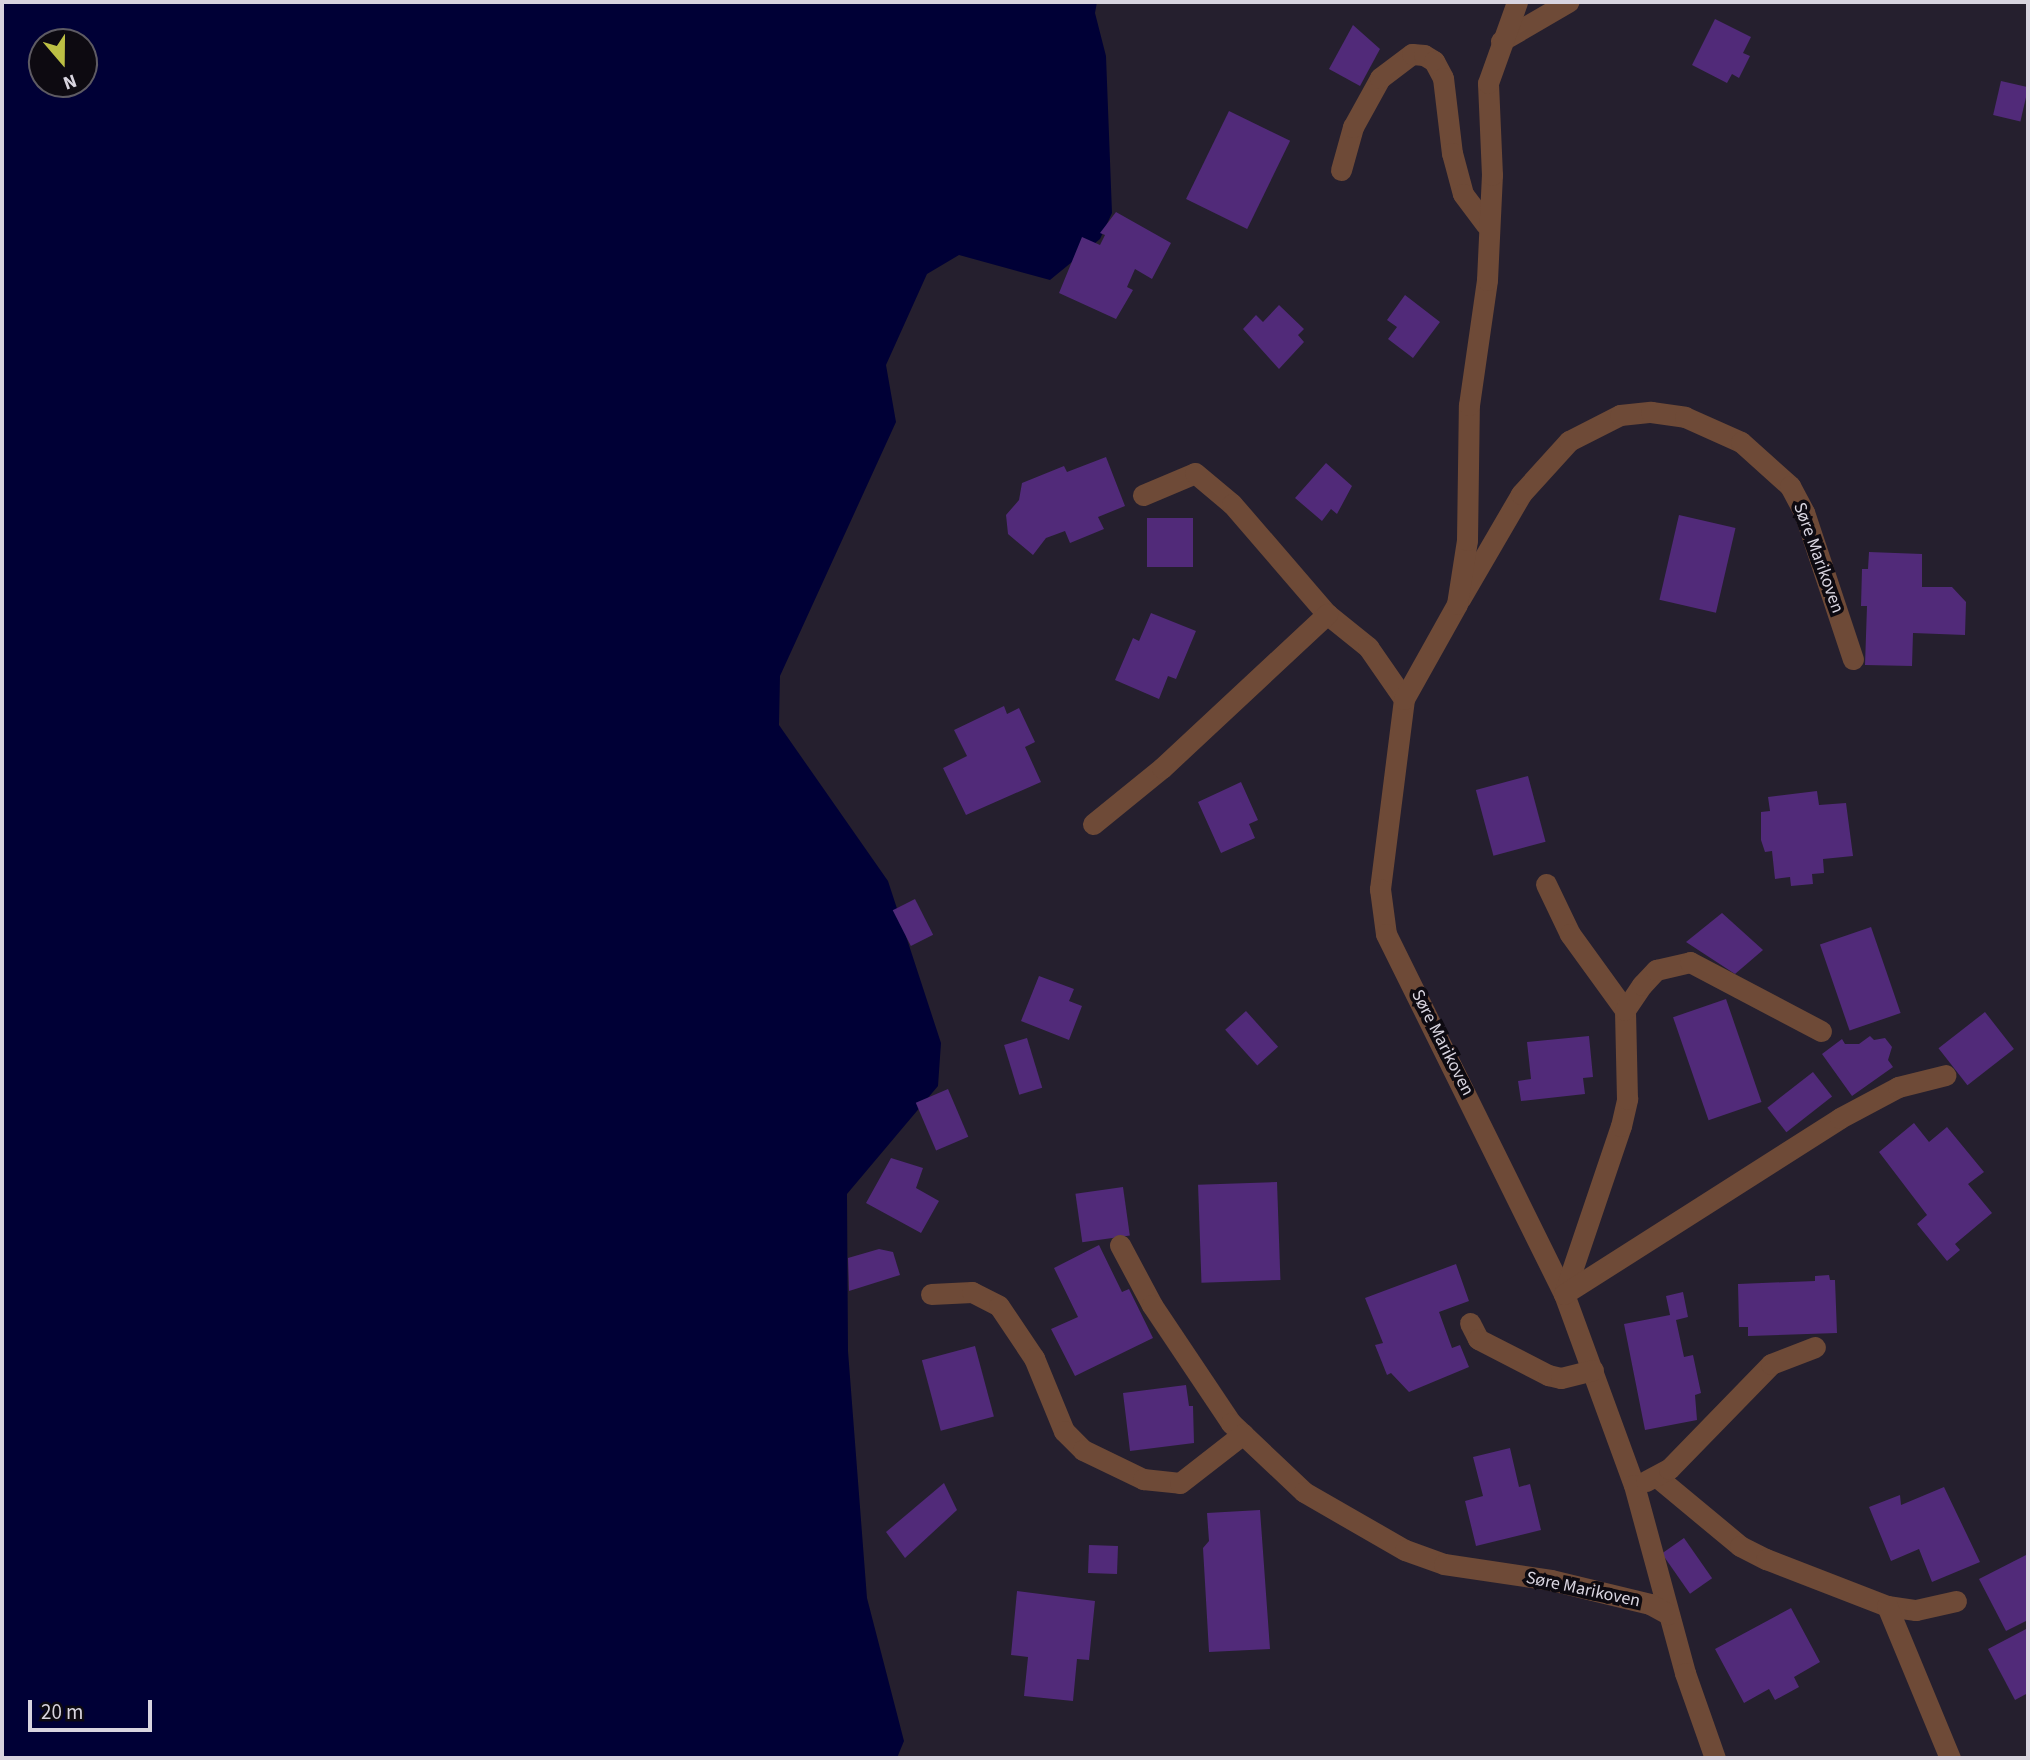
<!DOCTYPE html>
<html>
<head>
<meta charset="utf-8">
<style>
  body { margin:0 }
  #map { position:relative; width:2030px; height:1760px; overflow:hidden; background:#251f2e; font-family:"Source Sans 3",sans-serif }
  div>[style] { position:absolute }
  .water>* { inset:0; background:#000036 }
  .building>* { inset:0; background:#512a79; transform-origin:0 0 }
  .minor>* { height:21px; margin:-10.5px; padding:0 10.5px; transform-origin:10.5px; border-radius:10.5px; background:#6e4a37 }
  span { translate:-50% -50%; white-space:nowrap; text-align:center; line-height:1.15; -webkit-text-stroke:7px #0d0a11; paint-order:stroke }
  .street-label { font-size:18px; color:#d8d4df }
  .frame { position:absolute; inset:0; border:4px solid #d8d4df; pointer-events:none }
  .north { position:absolute; left:28px; top:28px; width:70px; height:70px; box-sizing:border-box; background:#0d0a11; border:2px solid #5e5b63; border-radius:50%; rotate:160deg; font-size:19px; font-weight:700; line-height:28px; text-align:center; color:#d8d4df }
  .north::after { content:''; display:block; margin:auto; width:24px; height:32px; background:#bcbf44; clip-path:polygon(50% 0,100% 100%,50% 72%,0 100%) }
  .scale { position:absolute; left:28px; top:1700px; width:124px; height:32px; box-sizing:border-box; border:4px solid #d8d4df; border-top:0; padding-left:9px; font-size:21px; line-height:24px; white-space:nowrap; color:#d8d4df; -webkit-text-stroke:5px #0d0a11; paint-order:stroke }
</style>
</head>
<body>
<div id="map">
  <div class="water">
    <i style="clip-path:polygon(evenodd,2px 2px,1097px 2px,1095px 13px,1106px 56px,1112px 213px,1100px 239px,1050px 280px,959px 255px,927px 274px,886px 365px,896px 422px,780px 676px,779px 725px,888px 881px,941px 1043px,938px 1086px,847px 1194px,848px 1351px,867px 1598px,904px 1741px,897px 1758px,2px 1758px,2px 2px,42px 42px,84px 42px,84px 84px,42px 84px,42px 42px)"></i>
  </div>
  <div class="building">
    <i style="clip-path:polygon(1715px 19px,1751px 37px,1743px 53px,1750px 56px,1739px 78px,1732px 74px,1727px 83px,1692px 65px)"></i>
    <i style="clip-path:polygon(1353px 25px,1380px 49px,1360px 86px,1329px 69px)"></i>
    <i style="left:2001px;top:81px;width:28px;height:35px;rotate:13deg"></i>
    <i style="left:1229px;top:111px;width:68px;height:98px;rotate:26deg"></i>
    <i style="clip-path:polygon(1116px 212px,1171px 243px,1152px 279px,1135px 269px,1127px 287px,1133px 290px,1116px 319px,1059px 293px,1082px 237px,1100px 245px,1105px 235px,1100px 233px)"></i>
    <i style="clip-path:polygon(1405px 295px,1440px 322px,1413px 358px,1388px 339px,1397px 327px,1387px 320px)"></i>
    <i style="clip-path:polygon(1279px 305px,1304px 329px,1298px 335px,1304px 342px,1279px 369px,1243px 329px,1256px 315px,1263px 322px)"></i>
    <i style="clip-path:polygon(1106px 457px,1125px 506px,1098px 517px,1104px 529px,1070px 543px,1065px 531px,1046px 538px,1033px 555px,1008px 534px,1006px 515px,1019px 500px,1022px 483px,1064px 466px,1067px 472px)"></i>
    <i style="clip-path:polygon(1326px 463px,1352px 486px,1337px 514px,1331px 509px,1322px 521px,1295px 498px)"></i>
    <i style="left:1679px;top:515px;width:58px;height:87px;rotate:13deg"></i>
    <i style="left:1147px;top:518px;width:46px;height:49px"></i>
    <i style="clip-path:polygon(1869px 552px,1922px 554px,1922px 587px,1952px 587px,1966px 602px,1965px 635px,1913px 633px,1912px 666px,1865px 665px,1867px 606px,1861px 606px,1862px 569px,1868px 569px)"></i>
    <i style="clip-path:polygon(1151px 613px,1196px 631px,1176px 679px,1168px 676px,1159px 699px,1115px 680px,1133px 638px,1139px 641px)"></i>
    <i style="clip-path:polygon(1004px 706px,1007px 714px,1019px 708px,1035px 742px,1025px 747px,1041px 782px,966px 815px,943px 768px,967px 756px,954px 730px)"></i>
    <i style="left:1528px;top:776px;width:68px;height:54px;rotate:75deg"></i>
    <i style="clip-path:polygon(1241px 782px,1258px 820px,1249px 824px,1255px 838px,1221px 853px,1198px 802px)"></i>
    <i style="clip-path:polygon(1817px 791px,1819px 805px,1846px 803px,1853px 856px,1823px 859px,1824px 873px,1812px 874px,1813px 884px,1791px 886px,1790px 877px,1775px 879px,1772px 851px,1765px 852px,1761px 840px,1761px 812px,1770px 811px,1768px 797px)"></i>
    <i style="left:915px;top:899px;width:40px;height:25px;rotate:63deg"></i>
    <i style="clip-path:polygon(1722px 913px,1763px 950px,1735px 974px,1686px 942px)"></i>
    <i style="left:1871px;top:927px;width:91px;height:54px;rotate:71deg"></i>
    <i style="clip-path:polygon(1039px 976px,1074px 989px,1069px 1001px,1082px 1006px,1069px 1040px,1021px 1021px)"></i>
    <i style="left:1726px;top:999px;width:109px;height:56px;rotate:71deg"></i>
    <i style="left:1246px;top:1011px;width:48px;height:28px;rotate:48deg"></i>
    <i style="left:1985px;top:1012px;width:47px;height:59px;rotate:52deg"></i>
    <i style="clip-path:polygon(1589px 1036px,1593px 1077px,1583px 1078px,1585px 1094px,1521px 1101px,1518px 1081px,1531px 1079px,1527px 1042px)"></i>
    <i style="clip-path:polygon(1870px 1036px,1874px 1040px,1885px 1038px,1892px 1047px,1888px 1060px,1893px 1067px,1852px 1096px,1822px 1054px,1842px 1039px,1845px 1044px,1859px 1044px)"></i>
    <i style="left:1027px;top:1038px;width:52px;height:24px;rotate:73deg"></i>
    <i style="left:1813px;top:1072px;width:31px;height:58px;rotate:52deg"></i>
    <i style="left:948px;top:1089px;width:52px;height:35px;rotate:67deg"></i>
    <i style="clip-path:polygon(1914px 1123px,1929px 1142px,1947px 1127px,1984px 1172px,1968px 1184px,1992px 1213px,1955px 1244px,1960px 1250px,1947px 1261px,1917px 1224px,1927px 1215px,1879px 1152px)"></i>
    <i style="clip-path:polygon(891px 1158px,923px 1168px,916px 1188px,939px 1201px,921px 1233px,866px 1203px)"></i>
    <i style="left:1277px;top:1182px;width:98px;height:79px;rotate:88deg"></i>
    <i style="left:1123px;top:1187px;width:49px;height:48px;rotate:82deg"></i>
    <i style="clip-path:polygon(1099px 1245px,1122px 1292px,1129px 1289px,1153px 1338px,1075px 1376px,1051px 1329px,1078px 1317px,1054px 1268px)"></i>
    <i style="clip-path:polygon(879px 1249px,893px 1252px,900px 1275px,849px 1291px,848px 1258px)"></i>
    <i style="clip-path:polygon(1456px 1264px,1469px 1301px,1439px 1312px,1452px 1348px,1460px 1345px,1469px 1367px,1409px 1392px,1391px 1373px,1387px 1375px,1375px 1345px,1383px 1343px,1365px 1298px)"></i>
    <i style="clip-path:polygon(1829px 1275px,1830px 1280px,1835px 1280px,1837px 1333px,1748px 1336px,1748px 1327px,1739px 1327px,1738px 1284px,1815px 1281px,1815px 1276px)"></i>
    <i style="clip-path:polygon(1683px 1292px,1688px 1317px,1676px 1320px,1684px 1357px,1693px 1355px,1701px 1393px,1695px 1395px,1697px 1420px,1645px 1430px,1624px 1324px,1670px 1315px,1666px 1296px)"></i>
    <i style="left:975px;top:1346px;width:73px;height:55px;rotate:75deg"></i>
    <i style="clip-path:polygon(1186px 1385px,1189px 1406px,1193px 1406px,1194px 1443px,1130px 1451px,1123px 1393px)"></i>
    <i style="clip-path:polygon(1510px 1448px,1519px 1487px,1530px 1484px,1541px 1530px,1476px 1546px,1465px 1501px,1483px 1496px,1473px 1457px)"></i>
    <i style="clip-path:polygon(944px 1483px,957px 1510px,905px 1558px,886px 1532px)"></i>
    <i style="clip-path:polygon(1944px 1487px,1980px 1562px,1932px 1582px,1919px 1549px,1891px 1561px,1869px 1507px,1900px 1495px,1901px 1505px)"></i>
    <i style="clip-path:polygon(1260px 1510px,1270px 1649px,1209px 1652px,1203px 1548px,1209px 1541px,1207px 1513px)"></i>
    <i style="left:1684px;top:1538px;width:49px;height:27px;rotate:55deg"></i>
    <i style="left:1089px;top:1545px;width:29px;height:28px;rotate:2deg"></i>
    <i style="clip-path:polygon(2028px 1554px,2028px 1620px,2006px 1631px,1979px 1579px)"></i>
    <i style="clip-path:polygon(1017px 1591px,1095px 1601px,1089px 1660px,1077px 1659px,1073px 1701px,1024px 1696px,1028px 1657px,1011px 1655px)"></i>
    <i style="clip-path:polygon(1791px 1608px,1820px 1662px,1794px 1677px,1799px 1687px,1775px 1700px,1769px 1689px,1744px 1703px,1715px 1649px)"></i>
    <i style="clip-path:polygon(2028px 1628px,2028px 1693px,2015px 1700px,1988px 1649px)"></i>
  </div>
  <div class="minor">
    <i style="left:1501px;top:41px;width:78px;rotate:-30.2deg"></i>
    <i style="left:1341px;top:170px;width:45px;rotate:-74.4deg"></i>
    <i style="left:1353px;top:127px;width:56px;rotate:-61.1deg"></i>
    <i style="left:1380px;top:78px;width:40px;rotate:-37deg"></i>
    <i style="left:1412px;top:54px;width:12px;rotate:5deg"></i>
    <i style="left:1424px;top:55px;width:12px;rotate:31deg"></i>
    <i style="left:1434px;top:61px;width:19px;rotate:62deg"></i>
    <i style="left:1443px;top:78px;width:76px;rotate:83.2deg"></i>
    <i style="left:1452px;top:153px;width:42px;rotate:75deg"></i>
    <i style="left:1463px;top:194px;width:38px;rotate:53deg"></i>
    <i style="left:1143px;top:495px;width:56px;rotate:-22.9deg"></i>
    <i style="left:1195px;top:473px;width:48px;rotate:40deg"></i>
    <i style="left:1232px;top:504px;width:145px;rotate:49.2deg"></i>
    <i style="left:1327px;top:614px;width:53px;rotate:38.8deg"></i>
    <i style="left:1368px;top:647px;width:63px;rotate:55.3deg"></i>
    <i style="left:1404px;top:699px;width:192px;rotate:97.2deg"></i>
    <i style="left:1380px;top:889px;width:45px;rotate:82.4deg"></i>
    <i style="left:1386px;top:934px;width:402px;rotate:63.7deg"></i>
    <i style="left:1564px;top:1294px;width:203px;rotate:69.9deg"></i>
    <i style="left:1634px;top:1485px;width:195px;rotate:74.8deg"></i>
    <i style="left:1685px;top:1673px;width:90px;rotate:70.6deg"></i>
    <i style="left:1460px;top:599px;width:121px;rotate:-59.8deg"></i>
    <i style="left:1521px;top:494px;width:72px;rotate:-47.8deg"></i>
    <i style="left:1569px;top:441px;width:57px;rotate:-27deg"></i>
    <i style="left:1620px;top:415px;width:31px;rotate:-6deg"></i>
    <i style="left:1651px;top:412px;width:34px;rotate:8deg"></i>
    <i style="left:1685px;top:417px;width:61px;rotate:24.1deg"></i>
    <i style="left:1741px;top:442px;width:66px;rotate:41.9deg"></i>
    <i style="left:1790px;top:486px;width:30px;rotate:62deg"></i>
    <i style="left:1804px;top:512px;width:155px;rotate:71.6deg"></i>
    <i style="left:1404px;top:699px;width:109px;rotate:-60.8deg"></i>
    <i style="left:1457px;top:604px;width:65px;rotate:-81.1deg"></i>
    <i style="left:1467px;top:540px;width:135px;rotate:-89.2deg"></i>
    <i style="left:1469px;top:405px;width:126px;rotate:-81.8deg"></i>
    <i style="left:1487px;top:280px;width:105px;rotate:-87.3deg"></i>
    <i style="left:1492px;top:175px;width:92px;rotate:-92.5deg"></i>
    <i style="left:1488px;top:83px;width:86px;rotate:-70.3deg"></i>
    <i style="left:1093px;top:824px;width:89px;rotate:-39.1deg"></i>
    <i style="left:1162px;top:768px;width:226px;rotate:-43deg"></i>
    <i style="left:1546px;top:884px;width:55px;rotate:64.4deg"></i>
    <i style="left:1570px;top:934px;width:94px;rotate:54.1deg"></i>
    <i style="left:1120px;top:1245px;width:68px;rotate:61.9deg"></i>
    <i style="left:1152px;top:1305px;width:142px;rotate:56.2deg"></i>
    <i style="left:1231px;top:1423px;width:100px;rotate:43.4deg"></i>
    <i style="left:1304px;top:1492px;width:116px;rotate:29.9deg"></i>
    <i style="left:1405px;top:1550px;width:41px;rotate:19.7deg"></i>
    <i style="left:1444px;top:1564px;width:108px;rotate:8.5deg"></i>
    <i style="left:1551px;top:1580px;width:102px;rotate:13.6deg"></i>
    <i style="left:1650px;top:1604px;width:21px;rotate:29deg"></i>
    <i style="left:931px;top:1294px;width:41px;rotate:-2.8deg"></i>
    <i style="left:972px;top:1292px;width:30px;rotate:27deg"></i>
    <i style="left:999px;top:1306px;width:63px;rotate:56.1deg"></i>
    <i style="left:1034px;top:1358px;width:79px;rotate:67.7deg"></i>
    <i style="left:1064px;top:1431px;width:27px;rotate:45deg"></i>
    <i style="left:1083px;top:1450px;width:67px;rotate:25.8deg"></i>
    <i style="left:1143px;top:1479px;width:37px;rotate:6deg"></i>
    <i style="left:1180px;top:1483px;width:80px;rotate:-37.9deg"></i>
    <i style="left:1564px;top:1294px;width:177px;rotate:-71.3deg"></i>
    <i style="left:1621px;top:1126px;width:28px;rotate:-77deg"></i>
    <i style="left:1627px;top:1099px;width:89px;rotate:-91.3deg"></i>
    <i style="left:1625px;top:1010px;width:30px;rotate:-56deg"></i>
    <i style="left:1642px;top:985px;width:21px;rotate:-47deg"></i>
    <i style="left:1656px;top:970px;width:35px;rotate:-13deg"></i>
    <i style="left:1690px;top:962px;width:148px;rotate:27.8deg"></i>
    <i style="left:1564px;top:1294px;width:327px;rotate:-32.5deg"></i>
    <i style="left:1840px;top:1118px;width:66px;rotate:-28.1deg"></i>
    <i style="left:1898px;top:1087px;width:49px;rotate:-14deg"></i>
    <i style="left:1470px;top:1323px;width:18px;rotate:63deg"></i>
    <i style="left:1478px;top:1339px;width:79px;rotate:27.2deg"></i>
    <i style="left:1548px;top:1375px;width:13px;rotate:13deg"></i>
    <i style="left:1561px;top:1378px;width:33px;rotate:-14deg"></i>
    <i style="left:1657px;top:1477px;width:108px;rotate:39.7deg"></i>
    <i style="left:1740px;top:1546px;width:29px;rotate:27deg"></i>
    <i style="left:1766px;top:1559px;width:130px;rotate:21.2deg"></i>
    <i style="left:1887px;top:1606px;width:29px;rotate:8deg"></i>
    <i style="left:1916px;top:1610px;width:41px;rotate:-12.7deg"></i>
    <i style="left:1646px;top:1481px;width:26px;rotate:-28deg"></i>
    <i style="left:1669px;top:1469px;width:146px;rotate:-45.8deg"></i>
    <i style="left:1771px;top:1364px;width:47px;rotate:-21.1deg"></i>
    <i style="left:1887px;top:1606px;width:165px;rotate:67.5deg"></i>
  </div>
  <div class="street-label">
    <span style="left:1818px;top:558px;rotate:70deg">Søre Marikoven</span>
    <span style="left:1442px;top:1043px;rotate:63deg">Søre Marikoven</span>
    <span style="left:1583px;top:1590px;rotate:12deg">Søre Marikoven</span>
  </div>
  <div class="frame"></div>
  <div class="north">N</div>
  <div class="scale">20 m</div>
</div>
</body>
</html>
